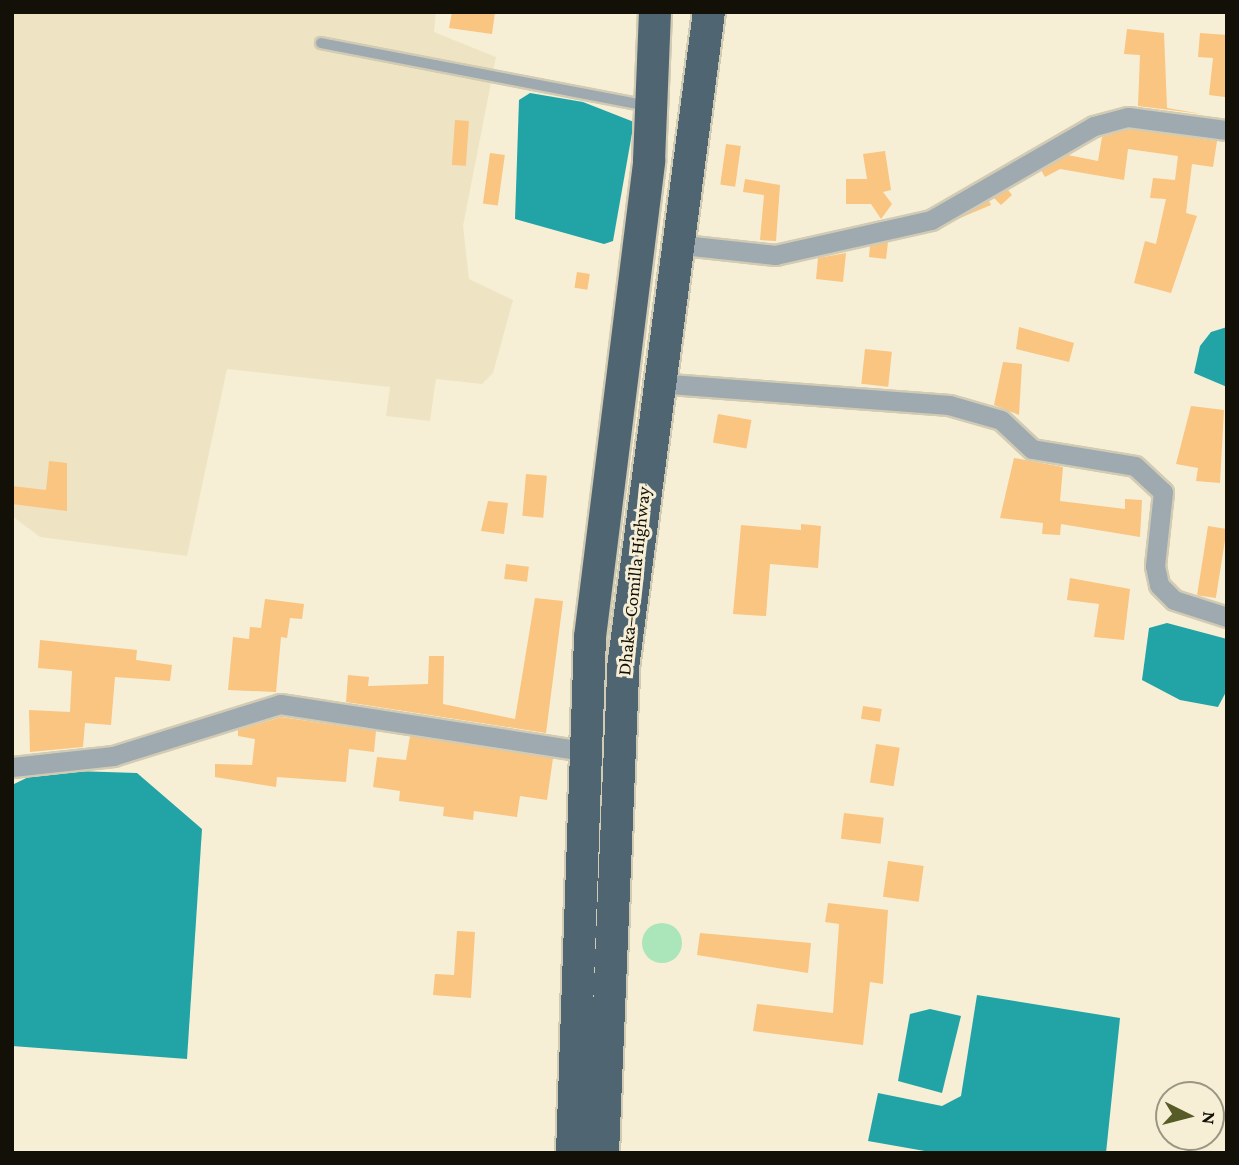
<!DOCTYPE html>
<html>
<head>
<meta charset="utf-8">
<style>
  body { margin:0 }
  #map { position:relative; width:1239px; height:1165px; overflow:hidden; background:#f6efd5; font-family:"Crimson Pro",serif }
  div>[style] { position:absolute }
  .built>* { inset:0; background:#eee4c3 }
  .green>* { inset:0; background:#abe6ba }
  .round { border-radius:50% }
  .water>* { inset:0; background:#22a3a5 }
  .building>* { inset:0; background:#fac481; transform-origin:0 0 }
  .roads { filter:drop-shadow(2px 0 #d2cbb4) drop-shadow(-2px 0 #d2cbb4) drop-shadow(0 2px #d2cbb4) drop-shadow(0 -2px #d2cbb4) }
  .service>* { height:10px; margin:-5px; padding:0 5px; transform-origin:5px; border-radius:5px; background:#9ea9b0 }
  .minor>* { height:19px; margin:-9.5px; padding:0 9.5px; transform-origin:9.5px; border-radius:9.5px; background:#9ea9b0 }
  .trunk>* { height:32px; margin:-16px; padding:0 16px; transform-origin:16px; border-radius:16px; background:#506572 }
  span { translate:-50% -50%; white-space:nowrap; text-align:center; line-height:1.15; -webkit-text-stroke:6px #f6efd5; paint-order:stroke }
  .street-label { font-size:19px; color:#131008 }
  .frame { position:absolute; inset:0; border:14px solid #131008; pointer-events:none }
  .north { position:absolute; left:1155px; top:1081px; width:70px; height:70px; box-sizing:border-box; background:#f6efd5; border:2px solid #9b9683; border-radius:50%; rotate:96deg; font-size:19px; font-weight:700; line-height:28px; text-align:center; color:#131008 }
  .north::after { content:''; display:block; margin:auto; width:24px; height:32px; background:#575b28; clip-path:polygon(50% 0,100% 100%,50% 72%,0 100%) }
</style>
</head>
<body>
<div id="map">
  <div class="built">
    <i style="clip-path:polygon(12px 12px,436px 12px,434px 32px,496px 57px,463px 226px,469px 279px,513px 300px,493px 373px,482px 384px,436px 379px,430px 421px,386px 416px,390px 387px,227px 369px,187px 556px,40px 537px,12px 516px)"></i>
  </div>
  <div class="green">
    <i class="round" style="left:642px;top:923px;width:40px;height:40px"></i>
  </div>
  <div class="water">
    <i style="clip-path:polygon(530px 93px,583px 102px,634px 122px,613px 241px,604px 244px,515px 219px,519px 100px)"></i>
    <i style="clip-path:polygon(1227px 327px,1227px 387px,1194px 373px,1200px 346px,1211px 332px)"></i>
    <i style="clip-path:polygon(1167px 623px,1227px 639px,1227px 690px,1218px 707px,1180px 700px,1142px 680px,1149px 628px)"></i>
    <i style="clip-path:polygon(43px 770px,137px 773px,202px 829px,187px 1059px,12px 1046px,12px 785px)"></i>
    <i style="clip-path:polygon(977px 995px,1120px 1018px,1106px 1153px,936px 1153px,868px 1141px,878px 1093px,942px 1106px,961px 1096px)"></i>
    <i style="clip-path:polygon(930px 1009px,961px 1016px,942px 1093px,898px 1081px,910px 1014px)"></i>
  </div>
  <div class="building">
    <i style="clip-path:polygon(452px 12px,495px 12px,492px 34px,449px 28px)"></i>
    <i style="clip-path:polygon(1127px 29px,1164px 33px,1167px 108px,1202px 114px,1138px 106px,1140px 55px,1124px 54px)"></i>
    <i style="clip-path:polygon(1200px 33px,1227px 35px,1225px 97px,1209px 95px,1213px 58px,1198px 57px)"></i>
    <i style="left:455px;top:120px;width:14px;height:45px;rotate:4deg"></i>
    <i style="clip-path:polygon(1129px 129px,1217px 141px,1213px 167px,1192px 164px,1186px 213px,1197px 216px,1171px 293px,1134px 283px,1145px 241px,1156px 244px,1166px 199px,1150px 198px,1153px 178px,1175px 180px,1178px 156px,1128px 149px,1124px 180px,1060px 169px,1045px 177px,1041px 170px,1068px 155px,1098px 161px,1102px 137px)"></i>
    <i style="left:726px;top:144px;width:15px;height:41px;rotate:8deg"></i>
    <i style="clip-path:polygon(885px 151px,891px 190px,883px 192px,892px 204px,881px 219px,871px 204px,846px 204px,846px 179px,867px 179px,863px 154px)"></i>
    <i style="left:490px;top:153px;width:15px;height:51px;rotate:8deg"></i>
    <i style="clip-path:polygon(745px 179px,780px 185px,776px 241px,760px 240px,764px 195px,743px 192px)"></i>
    <i style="clip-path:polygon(1008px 190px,1012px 195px,1001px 205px,994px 198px)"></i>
    <i style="clip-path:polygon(989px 201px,991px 205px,953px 221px)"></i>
    <i style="clip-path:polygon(888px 242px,886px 259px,869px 257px,870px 246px)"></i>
    <i style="clip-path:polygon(846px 253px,843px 282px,816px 279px,818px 258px)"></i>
    <i style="left:577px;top:272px;width:13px;height:16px;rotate:9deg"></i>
    <i style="clip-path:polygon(1019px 327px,1074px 343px,1069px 362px,1016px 349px)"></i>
    <i style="left:865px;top:349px;width:27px;height:35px;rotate:6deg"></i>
    <i style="clip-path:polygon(1003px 362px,1022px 364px,1019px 415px,994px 405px)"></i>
    <i style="clip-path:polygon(1191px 406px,1224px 410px,1220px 483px,1196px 481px,1198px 468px,1176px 464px)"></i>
    <i style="left:718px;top:414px;width:34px;height:29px;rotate:10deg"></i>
    <i style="clip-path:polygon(1014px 458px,1063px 467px,1060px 501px,1125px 509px,1125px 499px,1142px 500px,1140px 537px,1061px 524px,1060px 535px,1042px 534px,1043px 523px,1000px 518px)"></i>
    <i style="clip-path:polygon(49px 461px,67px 463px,67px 511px,12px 504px,12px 486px,46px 490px)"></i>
    <i style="left:526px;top:474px;width:21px;height:42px;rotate:5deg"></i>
    <i style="clip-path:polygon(488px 501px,508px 503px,504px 534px,481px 531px)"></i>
    <i style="clip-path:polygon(801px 524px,821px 526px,818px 568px,770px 564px,766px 616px,733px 614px,741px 525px,801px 530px)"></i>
    <i style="left:1208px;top:526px;width:19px;height:70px;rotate:9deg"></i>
    <i style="left:506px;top:564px;width:23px;height:15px;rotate:7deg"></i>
    <i style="clip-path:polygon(1070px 578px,1130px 589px,1124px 640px,1094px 637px,1099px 604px,1067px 600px)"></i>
    <i style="clip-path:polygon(535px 598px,563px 601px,546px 733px,346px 702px,348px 675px,369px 677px,368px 686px,428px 684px,429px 656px,444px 656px,443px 704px,515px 719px)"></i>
    <i style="clip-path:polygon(265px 599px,304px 604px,302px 619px,290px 618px,287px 638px,281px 637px,276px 692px,228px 690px,233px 637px,249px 639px,250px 627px,261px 628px)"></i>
    <i style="clip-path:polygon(40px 640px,137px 650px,136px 660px,172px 665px,170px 681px,115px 677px,111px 725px,85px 723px,83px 747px,30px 752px,29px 710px,70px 712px,72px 671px,38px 668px)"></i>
    <i style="left:863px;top:706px;width:19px;height:13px;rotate:9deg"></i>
    <i style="clip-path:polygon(281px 717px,376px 731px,374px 752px,349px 749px,346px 782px,277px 777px,276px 787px,215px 777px,215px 764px,252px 765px,255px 739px,238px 736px,238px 730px)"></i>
    <i style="clip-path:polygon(410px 736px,553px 758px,547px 800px,520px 796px,517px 817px,474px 811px,473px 820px,443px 816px,444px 807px,399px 801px,400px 791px,373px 787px,377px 757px,406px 760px)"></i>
    <i style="left:876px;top:744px;width:24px;height:39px;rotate:9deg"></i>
    <i style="left:844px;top:813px;width:40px;height:26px;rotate:7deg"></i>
    <i style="left:888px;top:861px;width:36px;height:36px;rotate:8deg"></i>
    <i style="clip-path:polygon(828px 903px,888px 910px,883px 984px,870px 982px,863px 1045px,753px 1031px,757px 1004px,833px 1013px,839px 924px,825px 922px)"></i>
    <i style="clip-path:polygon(457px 931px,475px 932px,471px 998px,433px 995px,435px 974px,454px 975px)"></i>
    <i style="clip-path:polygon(700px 933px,811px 943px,808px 973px,697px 955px)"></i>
  </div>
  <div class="roads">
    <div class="service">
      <i style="left:321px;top:43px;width:332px;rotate:10.9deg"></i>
    </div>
    <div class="minor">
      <i style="left:674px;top:244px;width:102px;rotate:6.2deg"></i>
      <i style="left:775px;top:255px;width:160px;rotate:-12.6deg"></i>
      <i style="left:931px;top:220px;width:188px;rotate:-30deg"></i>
      <i style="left:1094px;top:126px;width:35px;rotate:-15deg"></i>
      <i style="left:1128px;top:117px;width:100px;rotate:7.5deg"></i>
      <i style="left:656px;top:383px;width:294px;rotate:4.3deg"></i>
      <i style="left:949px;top:405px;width:54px;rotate:16.1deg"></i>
      <i style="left:1001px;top:420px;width:42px;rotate:43.1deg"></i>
      <i style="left:1032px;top:449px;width:104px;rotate:9.4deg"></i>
      <i style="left:1135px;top:466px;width:38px;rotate:43deg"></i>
      <i style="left:1163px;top:492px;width:74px;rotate:96.2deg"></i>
      <i style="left:1155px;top:566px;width:19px;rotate:78deg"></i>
      <i style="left:1159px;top:585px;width:21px;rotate:45deg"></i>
      <i style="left:1174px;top:600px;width:56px;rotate:17.8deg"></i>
      <i style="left:12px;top:767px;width:102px;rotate:-6.2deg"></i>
      <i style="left:113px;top:756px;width:175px;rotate:-17.3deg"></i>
      <i style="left:280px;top:704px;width:309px;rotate:8.8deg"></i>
    </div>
    <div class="trunk">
      <i style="left:572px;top:1153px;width:516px;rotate:-88deg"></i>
      <i style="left:590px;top:637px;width:480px;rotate:-82.9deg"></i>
      <i style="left:649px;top:161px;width:149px;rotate:-87.7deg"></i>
      <i style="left:603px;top:1153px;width:493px;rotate:-87.6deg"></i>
      <i style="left:624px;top:660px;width:654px;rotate:-82.53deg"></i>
    </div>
  </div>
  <div class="street-label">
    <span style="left:634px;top:581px;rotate:-84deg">Dhaka–Comilla Highway</span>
  </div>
  <div class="frame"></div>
  <div class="north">N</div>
</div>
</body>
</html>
